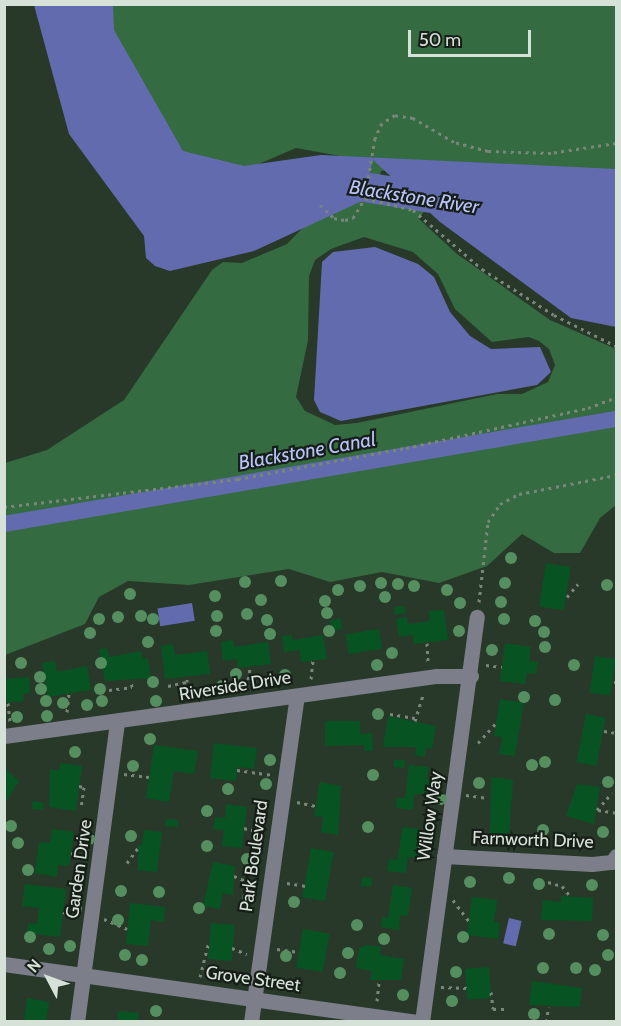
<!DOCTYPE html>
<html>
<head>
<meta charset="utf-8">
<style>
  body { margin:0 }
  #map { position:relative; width:621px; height:1026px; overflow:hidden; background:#28392a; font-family:Cabin,sans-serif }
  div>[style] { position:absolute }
  .green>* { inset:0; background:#346b40 }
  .water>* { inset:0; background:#636baf; transform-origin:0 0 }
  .canal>* { height:16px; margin:-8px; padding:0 8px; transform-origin:8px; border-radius:8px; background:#636baf }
  .river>* { height:30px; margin:-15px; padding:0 15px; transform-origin:15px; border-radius:15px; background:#636baf }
  .building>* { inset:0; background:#075422; transform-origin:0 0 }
  .path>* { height:3px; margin-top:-1.5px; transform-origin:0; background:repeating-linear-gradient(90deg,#79877b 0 3px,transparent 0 7.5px) }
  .minor>* { height:15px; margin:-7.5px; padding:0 7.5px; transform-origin:7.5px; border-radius:7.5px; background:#7c7e89 }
  .trees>* { width:12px; height:12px; margin:-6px; border-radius:50%; background:#558f60 }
  span { translate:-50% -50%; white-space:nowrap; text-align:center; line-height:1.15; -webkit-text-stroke:4.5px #161e17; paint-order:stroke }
  .street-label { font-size:18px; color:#d6e1d8 }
  .water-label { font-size:20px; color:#b8c2fb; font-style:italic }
  .frame { position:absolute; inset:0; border:6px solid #d6e1d8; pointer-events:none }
  .north { position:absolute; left:18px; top:948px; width:60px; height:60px; -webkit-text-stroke:4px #161e17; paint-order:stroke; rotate:311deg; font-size:16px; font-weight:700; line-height:24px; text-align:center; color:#d6e1d8 }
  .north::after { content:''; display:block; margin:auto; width:21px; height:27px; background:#d6e1d8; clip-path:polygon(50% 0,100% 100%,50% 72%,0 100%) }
  .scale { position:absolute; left:408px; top:30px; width:123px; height:27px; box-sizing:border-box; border:3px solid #d6e1d8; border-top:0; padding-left:8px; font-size:18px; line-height:21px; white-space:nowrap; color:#d6e1d8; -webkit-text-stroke:4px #161e17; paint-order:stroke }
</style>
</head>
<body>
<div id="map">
  <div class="green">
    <i style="clip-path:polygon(evenodd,105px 5px,616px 5px,616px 175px,409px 168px,381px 171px,376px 194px,429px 204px,419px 219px,457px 254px,550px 320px,616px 349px,616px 505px,600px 518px,580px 553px,554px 553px,522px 534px,487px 566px,439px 583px,382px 572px,330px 582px,289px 569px,189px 585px,128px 581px,99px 597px,85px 624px,5px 655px,5px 463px,47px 450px,124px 400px,212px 270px,223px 262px,242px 263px,287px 244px,368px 161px,296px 148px,231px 176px,172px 153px,120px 57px,105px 5px,364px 237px,413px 252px,438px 274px,455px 309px,492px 342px,529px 337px,539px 341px,549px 349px,555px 365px,548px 382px,522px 394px,497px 394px,357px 423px,335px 425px,305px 411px,296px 397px,308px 340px,309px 276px,315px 260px,331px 249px,364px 237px)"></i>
  </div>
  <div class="water">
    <i style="clip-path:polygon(34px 5px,113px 5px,114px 30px,183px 151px,244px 166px,321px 155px,616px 169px,616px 327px,571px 318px,440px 222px,373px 160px,362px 201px,254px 251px,170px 271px,155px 266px,146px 258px,144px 236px,69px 134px)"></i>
    <i style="clip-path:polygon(375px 247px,418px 264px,434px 277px,450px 312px,470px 336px,491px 349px,540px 347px,551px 372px,537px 385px,341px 421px,320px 412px,314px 400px,322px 262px,333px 252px)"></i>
    <i style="left:192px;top:603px;width:18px;height:35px;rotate:81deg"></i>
    <i style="left:509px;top:918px;width:13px;height:26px;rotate:13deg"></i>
  </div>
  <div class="canal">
    <i style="left:4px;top:524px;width:621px;rotate:-9.74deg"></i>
  </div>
  <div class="river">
    <i style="left:325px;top:188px;width:21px;rotate:-11deg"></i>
    <i style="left:346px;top:184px;width:105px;rotate:9.3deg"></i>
  </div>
  <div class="building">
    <i style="left:546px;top:563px;width:25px;height:44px;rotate:9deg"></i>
    <i style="clip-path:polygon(404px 606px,406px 613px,395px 615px,394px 607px)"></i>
    <i style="clip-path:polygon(444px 610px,448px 640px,414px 644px,413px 635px,399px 637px,396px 619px,407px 617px,408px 624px,430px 621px,429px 611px)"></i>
    <i style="clip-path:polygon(340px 618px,343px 629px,332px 631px,330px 621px)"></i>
    <i style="left:379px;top:629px;width:20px;height:34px;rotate:81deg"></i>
    <i style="clip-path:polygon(292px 635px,293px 640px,323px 635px,327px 659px,301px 662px,299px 650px,284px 652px,282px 636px)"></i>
    <i style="clip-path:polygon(233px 640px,234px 647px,268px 642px,271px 664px,238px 668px,237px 659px,223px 661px,221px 642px)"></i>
    <i style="clip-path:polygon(505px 643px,531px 647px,529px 661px,538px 662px,536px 674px,527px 673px,525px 684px,500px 681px)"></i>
    <i style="clip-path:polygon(173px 644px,175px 655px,207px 651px,210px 674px,165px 679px,161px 646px)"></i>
    <i style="clip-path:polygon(107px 648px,109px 657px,141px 651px,143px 659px,148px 658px,151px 678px,105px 681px,99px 649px)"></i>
    <i style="left:595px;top:656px;width:21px;height:37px;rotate:8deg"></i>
    <i style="clip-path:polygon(55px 661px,57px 672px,87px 666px,91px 690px,48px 697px,42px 663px)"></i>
    <i style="clip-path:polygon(29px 677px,30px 693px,23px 694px,24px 701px,4px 703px,4px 679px)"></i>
    <i style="clip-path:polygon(500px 699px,524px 703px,515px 756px,499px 754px,502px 737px,494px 736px)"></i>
    <i style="left:586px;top:714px;width:20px;height:49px;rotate:11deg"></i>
    <i style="clip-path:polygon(388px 716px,436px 726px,432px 749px,426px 748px,425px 757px,415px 755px,416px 747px,383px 747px)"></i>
    <i style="clip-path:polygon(325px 721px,360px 721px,360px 734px,372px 733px,373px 751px,364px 751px,364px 745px,325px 746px)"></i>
    <i style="clip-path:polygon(214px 743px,257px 748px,254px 769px,238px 767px,236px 781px,210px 778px)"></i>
    <i style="clip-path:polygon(154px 745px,198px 751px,194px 774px,174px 771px,169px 802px,146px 798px)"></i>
    <i style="clip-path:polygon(394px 760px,405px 760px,404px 768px,394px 767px)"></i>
    <i style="clip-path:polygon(60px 763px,82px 766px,76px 811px,49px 807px,50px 769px,59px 771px)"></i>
    <i style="clip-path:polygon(409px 765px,429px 767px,427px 779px,433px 780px,431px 792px,414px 795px,413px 810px,396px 808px,397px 798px,405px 798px)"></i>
    <i style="clip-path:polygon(4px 768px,19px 781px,7px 800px,4px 798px)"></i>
    <i style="clip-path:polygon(491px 777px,513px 780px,509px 835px,490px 833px)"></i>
    <i style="clip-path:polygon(320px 782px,341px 786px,338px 835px,321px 832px,323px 817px,314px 816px)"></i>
    <i style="clip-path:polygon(577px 784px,600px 787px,594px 824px,566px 816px)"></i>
    <i style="clip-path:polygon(33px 801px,44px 803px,43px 810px,31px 809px)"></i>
    <i style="clip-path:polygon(226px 804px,247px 807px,242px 848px,222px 846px,224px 830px,213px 829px,215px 817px,225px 818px)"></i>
    <i style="left:166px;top:819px;width:12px;height:7px;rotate:5deg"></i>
    <i style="clip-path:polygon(402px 827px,420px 829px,417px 858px,408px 857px,406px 873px,387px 871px,389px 859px,398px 860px)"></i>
    <i style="clip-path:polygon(52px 829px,74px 832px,69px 866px,58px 865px,57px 877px,35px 873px,39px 842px,50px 843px)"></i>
    <i style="clip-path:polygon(144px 830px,162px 832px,157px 872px,138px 870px,138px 845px,142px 845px)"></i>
    <i style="left:311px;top:848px;width:23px;height:50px;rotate:10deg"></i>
    <i style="clip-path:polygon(213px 862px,235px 866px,233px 895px,223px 893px,220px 909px,203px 906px)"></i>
    <i style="left:362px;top:877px;width:10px;height:9px;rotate:6deg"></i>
    <i style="clip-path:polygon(25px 884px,66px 889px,60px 937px,27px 933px,28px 923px,37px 924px,39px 908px,22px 906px)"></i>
    <i style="clip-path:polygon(393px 885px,412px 888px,408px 916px,400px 915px,399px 930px,381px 927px,382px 917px,388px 918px)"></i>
    <i style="clip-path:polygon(561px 896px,593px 898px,592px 921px,541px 920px,543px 900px,561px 902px)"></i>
    <i style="clip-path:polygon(472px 897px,497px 900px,494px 922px,500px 923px,498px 939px,467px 935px)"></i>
    <i style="clip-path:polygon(130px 903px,165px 907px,164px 922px,151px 920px,148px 946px,126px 944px)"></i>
    <i style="left:211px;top:923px;width:24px;height:36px;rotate:5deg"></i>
    <i style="left:303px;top:929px;width:27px;height:39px;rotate:10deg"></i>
    <i style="clip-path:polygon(367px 945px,381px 947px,380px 955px,404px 959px,401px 980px,370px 980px,372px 971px,356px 968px,359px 948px)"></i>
    <i style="left:489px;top:967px;width:31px;height:24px;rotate:86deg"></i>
    <i style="clip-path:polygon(532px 981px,582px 988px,580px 1007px,529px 1005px)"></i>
    <i style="clip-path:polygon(27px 998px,49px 1002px,46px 1022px,24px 1022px)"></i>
    <i style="clip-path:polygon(118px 1011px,139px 1013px,138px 1022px,117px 1022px)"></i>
  </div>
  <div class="path">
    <i style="left:616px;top:143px;width:66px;rotate:171.3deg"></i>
    <i style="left:551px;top:153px;width:63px;rotate:-178.2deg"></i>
    <i style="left:488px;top:151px;width:35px;rotate:-165deg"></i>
    <i style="left:454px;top:142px;width:48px;rotate:-149.7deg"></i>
    <i style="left:413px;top:118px;width:18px;rotate:-171deg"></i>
    <i style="left:395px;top:115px;width:15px;rotate:148deg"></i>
    <i style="left:382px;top:123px;width:17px;rotate:115deg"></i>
    <i style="left:375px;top:138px;width:61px;rotate:99.5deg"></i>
    <i style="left:365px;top:198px;width:49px;rotate:14deg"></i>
    <i style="left:413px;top:210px;width:91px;rotate:40.5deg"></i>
    <i style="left:482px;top:269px;width:85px;rotate:32.6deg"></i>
    <i style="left:554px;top:315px;width:69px;rotate:26.6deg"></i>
    <i style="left:320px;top:205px;width:19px;rotate:43deg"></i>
    <i style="left:334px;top:218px;width:11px;rotate:10deg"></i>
    <i style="left:345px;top:220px;width:8px;rotate:-14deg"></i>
    <i style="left:353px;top:218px;width:23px;rotate:-59deg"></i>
    <i style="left:4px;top:507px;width:236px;rotate:-6.8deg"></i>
    <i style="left:238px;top:479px;width:171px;rotate:-10.5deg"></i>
    <i style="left:406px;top:448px;width:186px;rotate:-12.4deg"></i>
    <i style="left:588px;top:408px;width:30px;rotate:-21deg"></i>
    <i style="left:567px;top:597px;width:17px;rotate:-50deg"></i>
    <i style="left:479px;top:602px;width:81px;rotate:-83.6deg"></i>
    <i style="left:488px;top:522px;width:22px;rotate:-56deg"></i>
    <i style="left:500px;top:504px;width:21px;rotate:-28deg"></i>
    <i style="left:519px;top:494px;width:99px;rotate:-11.1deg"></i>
    <i style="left:427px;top:643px;width:19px;rotate:87deg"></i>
    <i style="left:486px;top:665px;width:16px;rotate:7deg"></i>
    <i style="left:311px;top:679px;width:19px;rotate:-84deg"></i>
    <i style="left:614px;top:682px;width:2px"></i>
    <i style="left:168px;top:686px;width:19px;rotate:-12deg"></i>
    <i style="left:187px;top:682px;width:5px;rotate:-90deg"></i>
    <i style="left:247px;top:687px;width:20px;rotate:-81deg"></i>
    <i style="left:109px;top:690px;width:23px;rotate:-7deg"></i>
    <i style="left:132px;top:687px;width:5px;rotate:-101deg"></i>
    <i style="left:8px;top:703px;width:19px;rotate:84deg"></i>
    <i style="left:67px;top:712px;width:18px;rotate:-84deg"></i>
    <i style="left:390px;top:714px;width:25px;rotate:9deg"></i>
    <i style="left:415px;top:721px;width:28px;rotate:-73deg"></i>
    <i style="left:604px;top:731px;width:12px;rotate:9deg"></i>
    <i style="left:478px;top:743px;width:28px;rotate:-48deg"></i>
    <i style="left:237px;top:770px;width:34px;rotate:8deg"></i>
    <i style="left:124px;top:774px;width:25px;rotate:7deg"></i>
    <i style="left:79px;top:786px;width:5px;rotate:11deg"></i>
    <i style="left:84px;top:787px;width:21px;rotate:98deg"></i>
    <i style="left:466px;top:795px;width:22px;rotate:8deg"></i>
    <i style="left:297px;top:802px;width:19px;rotate:12deg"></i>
    <i style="left:597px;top:810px;width:23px;rotate:-49deg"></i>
    <i style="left:598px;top:810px;width:18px;rotate:9deg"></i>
    <i style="left:244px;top:828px;width:20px;rotate:15deg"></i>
    <i style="left:418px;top:847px;width:14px;rotate:17deg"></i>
    <i style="left:71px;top:853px;width:13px;rotate:23deg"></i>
    <i style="left:127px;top:863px;width:19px;rotate:-54deg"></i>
    <i style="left:234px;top:876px;width:23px;rotate:23deg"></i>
    <i style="left:548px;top:882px;width:15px;rotate:16deg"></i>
    <i style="left:562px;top:886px;width:14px;rotate:51deg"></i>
    <i style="left:287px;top:883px;width:19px;rotate:9deg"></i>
    <i style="left:453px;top:900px;width:26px;rotate:53deg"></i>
    <i style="left:63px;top:912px;width:13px;rotate:27deg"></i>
    <i style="left:104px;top:919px;width:25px;rotate:23deg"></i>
    <i style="left:232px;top:948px;width:16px;rotate:22deg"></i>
    <i style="left:277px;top:949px;width:22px;rotate:8deg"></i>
    <i style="left:200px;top:977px;width:37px;rotate:-76deg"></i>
    <i style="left:441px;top:987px;width:26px;rotate:2deg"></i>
    <i style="left:491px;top:992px;width:17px;rotate:83deg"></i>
    <i style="left:493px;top:1009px;width:11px"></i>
    <i style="left:377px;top:1001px;width:19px;rotate:-84deg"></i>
    <i style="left:547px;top:1022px;width:15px;rotate:-86deg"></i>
  </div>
  <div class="minor">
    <i style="left:4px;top:736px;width:437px;rotate:-7.9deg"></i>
    <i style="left:437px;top:676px;width:34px"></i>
    <i style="left:444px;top:856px;width:148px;rotate:3.1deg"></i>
    <i style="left:592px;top:864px;width:20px;rotate:-6deg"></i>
    <i style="left:612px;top:862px;width:7px;rotate:-56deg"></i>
    <i style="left:4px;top:964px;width:417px;rotate:8deg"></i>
    <i style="left:77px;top:1022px;width:302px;rotate:-82.4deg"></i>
    <i style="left:251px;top:1022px;width:329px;rotate:-82deg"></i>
    <i style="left:422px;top:1022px;width:409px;rotate:-82.3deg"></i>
  </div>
  <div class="trees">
    <i style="left:511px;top:558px"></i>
    <i style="left:281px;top:581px"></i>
    <i style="left:245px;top:582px"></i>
    <i style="left:381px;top:583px"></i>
    <i style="left:505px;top:583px"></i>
    <i style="left:398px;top:584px"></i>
    <i style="left:607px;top:585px"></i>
    <i style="left:360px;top:586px"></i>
    <i style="left:414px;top:586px"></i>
    <i style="left:338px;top:590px"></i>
    <i style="left:447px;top:590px"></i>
    <i style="left:130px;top:594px"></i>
    <i style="left:215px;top:596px"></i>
    <i style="left:385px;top:597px"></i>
    <i style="left:261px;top:600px"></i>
    <i style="left:325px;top:601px"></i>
    <i style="left:501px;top:602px"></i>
    <i style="left:460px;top:603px"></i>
    <i style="left:327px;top:613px"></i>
    <i style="left:247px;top:614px"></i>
    <i style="left:141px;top:616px"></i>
    <i style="left:217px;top:616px"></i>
    <i style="left:118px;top:617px"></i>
    <i style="left:99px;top:619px"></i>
    <i style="left:153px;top:619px"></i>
    <i style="left:504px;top:619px"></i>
    <i style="left:267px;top:620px"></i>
    <i style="left:535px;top:621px"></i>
    <i style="left:216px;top:631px"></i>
    <i style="left:329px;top:631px"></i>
    <i style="left:459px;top:631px"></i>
    <i style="left:544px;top:632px"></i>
    <i style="left:90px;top:633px"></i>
    <i style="left:270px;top:634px"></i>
    <i style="left:148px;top:642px"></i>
    <i style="left:545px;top:647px"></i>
    <i style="left:492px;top:650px"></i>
    <i style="left:392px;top:653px"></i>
    <i style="left:21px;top:663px"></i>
    <i style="left:101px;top:663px"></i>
    <i style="left:377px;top:665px"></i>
    <i style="left:574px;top:665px"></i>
    <i style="left:236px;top:674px"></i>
    <i style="left:285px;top:675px"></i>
    <i style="left:40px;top:677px"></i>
    <i style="left:153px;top:682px"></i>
    <i style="left:222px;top:686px"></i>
    <i style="left:238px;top:687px"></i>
    <i style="left:41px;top:689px"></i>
    <i style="left:100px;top:689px"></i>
    <i style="left:524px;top:697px"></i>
    <i style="left:555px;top:700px"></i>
    <i style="left:46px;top:701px"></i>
    <i style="left:102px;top:701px"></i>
    <i style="left:156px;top:701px"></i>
    <i style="left:63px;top:703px"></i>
    <i style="left:87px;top:705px"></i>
    <i style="left:378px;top:714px"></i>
    <i style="left:47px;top:716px"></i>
    <i style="left:17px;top:717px"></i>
    <i style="left:150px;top:739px"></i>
    <i style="left:75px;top:752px"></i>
    <i style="left:270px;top:760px"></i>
    <i style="left:545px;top:762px"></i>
    <i style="left:532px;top:765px"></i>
    <i style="left:133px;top:766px"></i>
    <i style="left:373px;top:775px"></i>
    <i style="left:608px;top:782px"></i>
    <i style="left:479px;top:783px"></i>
    <i style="left:266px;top:784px"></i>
    <i style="left:228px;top:789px"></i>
    <i style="left:441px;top:799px"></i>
    <i style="left:207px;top:811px"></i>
    <i style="left:11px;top:826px"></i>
    <i style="left:368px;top:827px"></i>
    <i style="left:543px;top:830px"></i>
    <i style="left:603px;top:832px"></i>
    <i style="left:131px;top:836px"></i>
    <i style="left:89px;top:839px"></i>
    <i style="left:499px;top:840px"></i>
    <i style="left:18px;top:843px"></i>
    <i style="left:207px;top:846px"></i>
    <i style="left:247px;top:859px"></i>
    <i style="left:28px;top:870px"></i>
    <i style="left:509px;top:878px"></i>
    <i style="left:470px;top:882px"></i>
    <i style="left:539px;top:884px"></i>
    <i style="left:592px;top:885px"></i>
    <i style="left:121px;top:891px"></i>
    <i style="left:159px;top:892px"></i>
    <i style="left:248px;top:898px"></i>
    <i style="left:294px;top:902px"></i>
    <i style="left:199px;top:908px"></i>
    <i style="left:76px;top:909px"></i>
    <i style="left:118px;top:920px"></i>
    <i style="left:357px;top:925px"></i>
    <i style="left:549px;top:934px"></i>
    <i style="left:603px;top:935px"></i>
    <i style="left:30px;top:937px"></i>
    <i style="left:463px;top:937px"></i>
    <i style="left:384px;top:939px"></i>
    <i style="left:70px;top:946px"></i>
    <i style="left:49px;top:949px"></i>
    <i style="left:348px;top:953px"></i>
    <i style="left:125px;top:955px"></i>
    <i style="left:608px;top:955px"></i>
    <i style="left:286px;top:956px"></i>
    <i style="left:142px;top:960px"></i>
    <i style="left:543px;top:968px"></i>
    <i style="left:576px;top:968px"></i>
    <i style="left:595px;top:970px"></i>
    <i style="left:456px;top:972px"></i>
    <i style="left:340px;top:973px"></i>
    <i style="left:403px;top:995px"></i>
    <i style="left:452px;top:1001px"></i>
    <i style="left:156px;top:1011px"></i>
    <i style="left:534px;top:1014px"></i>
  </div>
  <div class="street-label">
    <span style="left:235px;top:686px;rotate:-9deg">Riverside Drive</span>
    <span style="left:430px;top:816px;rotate:-82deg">Willow Way</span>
    <span style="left:533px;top:840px;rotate:2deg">Farnworth Drive</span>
    <span style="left:254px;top:856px;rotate:-82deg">Park Boulevard</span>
    <span style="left:79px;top:869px;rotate:-82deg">Garden Drive</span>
    <span style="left:253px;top:979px;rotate:8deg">Grove Street</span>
  </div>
  <div class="water-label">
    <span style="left:414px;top:197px;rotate:9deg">Blackstone River</span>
    <span style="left:307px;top:451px;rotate:-10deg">Blackstone Canal</span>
  </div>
  <div class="frame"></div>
  <div class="north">N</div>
  <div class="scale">50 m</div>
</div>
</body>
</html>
